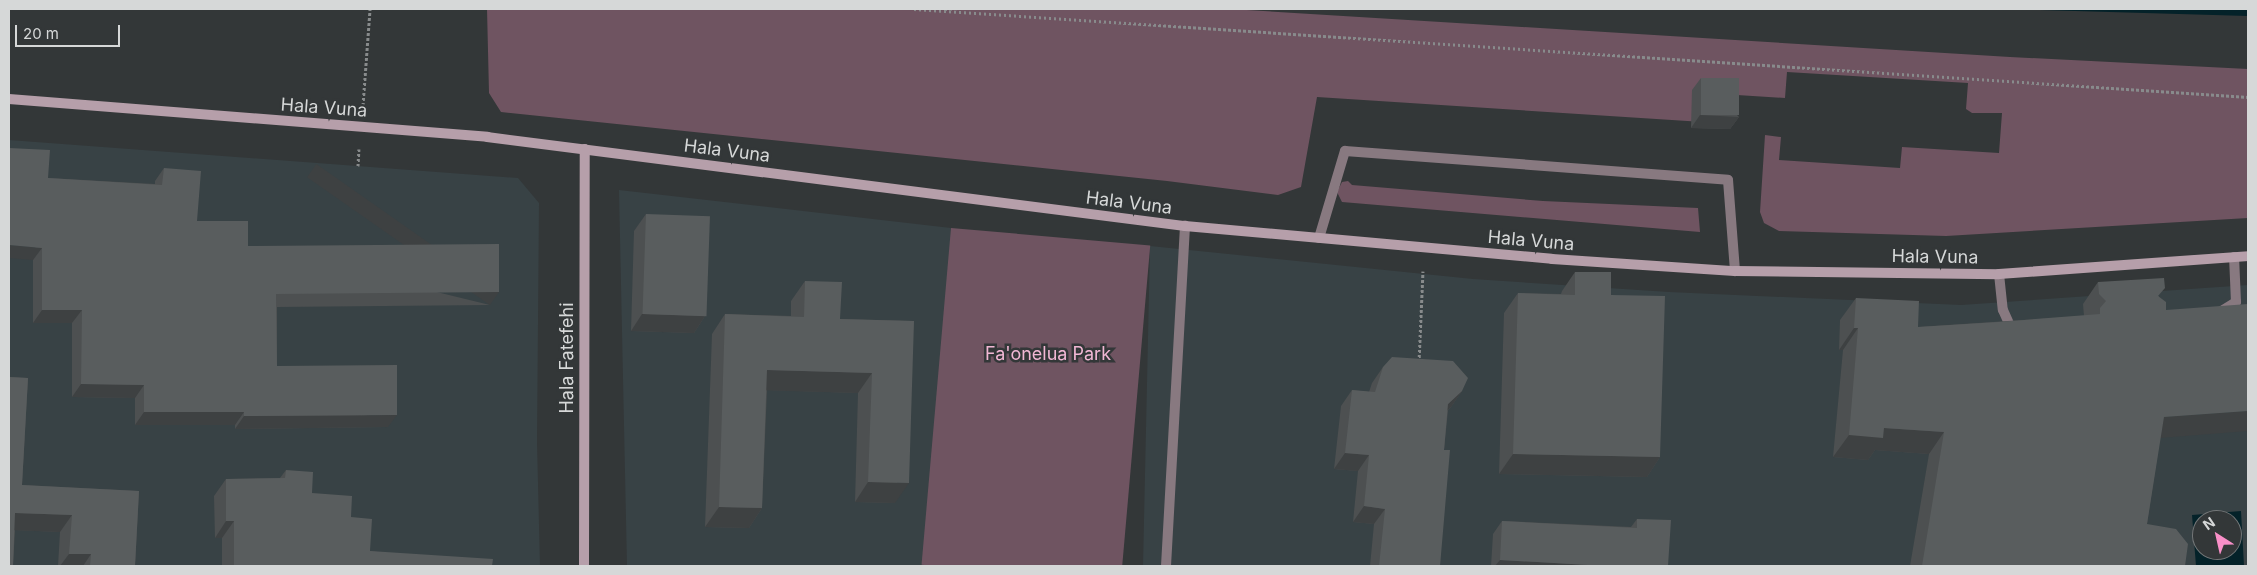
<!DOCTYPE html>
<html>
<head>
<meta charset="utf-8">
<style>
  body { margin:0 }
  #map { position:relative; width:2257px; height:575px; overflow:hidden; background:#333738; font-family:Inter,sans-serif }
  div>[style] { position:absolute }
  .built>* { inset:0; background:#384245 }
  .green>* { inset:0; background:#6f5461; transform-origin:0 0 }
  .water>* { inset:0; background:#042229 }
  .path>* { height:3px; margin-top:-1.5px; transform-origin:0; background:repeating-linear-gradient(90deg,#888b8c 0 2.5px,transparent 0 5px) }
  .lane>* { height:10px; margin:-5px; padding:0 5px; transform-origin:5px; border-radius:5px; background:#887980 }
  .secondary>* { height:10px; margin:-5px; padding:0 5px; transform-origin:5px; border-radius:5px; background:#b69faa }
  .wall>* { inset:0; background:#4d5051 }
  .shaded-wall>* { inset:0; background:#3e4142; transform-origin:0 0 }
  .building>* { inset:0; background:#595d5e; transform-origin:0 0 }
  span { translate:-50% -50%; white-space:nowrap; text-align:center; line-height:1.15; -webkit-text-stroke:5px #333738; paint-order:stroke }
  .street-label { font-size:18px; color:#d6d8d8 }
  .park-label { font-size:18px; color:#f1b7d4 }
  .frame { position:absolute; inset:0; border:10px solid #d6d8d8; pointer-events:none }
  .north { position:absolute; left:2192px; top:510px; width:50px; height:50px; box-sizing:border-box; background:#333738; border:1px solid #747778; border-radius:50%; rotate:325deg; font-size:14px; font-weight:700; line-height:20px; text-align:center; color:#d6d8d8 }
  .north::after { content:''; display:block; margin:auto; width:18px; height:22px; background:#f98fc8; clip-path:polygon(50% 0,100% 100%,50% 72%,0 100%) }
  .scale { position:absolute; left:15px; top:25px; width:105px; height:22px; box-sizing:border-box; border:2px solid #d6d8d8; border-top:0; padding-left:6px; font-size:15px; line-height:18px; white-space:nowrap; color:#d6d8d8; -webkit-text-stroke:4px #333738; paint-order:stroke }
</style>
</head>
<body>
<div id="map">
  <div class="built">
    <i style="clip-path:polygon(9px 140px,518px 178px,539px 203px,537px 442px,540px 566px,9px 566px)"></i>
    <i style="clip-path:polygon(619px 190px,951px 228px,945px 566px,627px 566px)"></i>
    <i style="clip-path:polygon(evenodd,1150px 246px,1473px 279px,1669px 292px,1961px 305px,2248px 285px,2248px 566px,1143px 566px,1150px 246px,2202px 520px,2232px 520px,2232px 550px,2202px 550px,2202px 520px)"></i>
  </div>
  <div class="green">
    <i style="clip-path:polygon(487px 9px,1230px 9px,2010px 57px,2248px 69px,2248px 218px,1946px 236px,1779px 231px,1764px 223px,1760px 212px,1765px 135px,1781px 137px,1779px 160px,1900px 168px,1902px 147px,1999px 153px,2002px 113px,1972px 113px,1966px 109px,1968px 83px,1787px 72px,1785px 98px,1737px 95px,1734px 124px,1317px 97px,1301px 187px,1278px 195px,1167px 181px,501px 112px,489px 93px)"></i>
    <i style="clip-path:polygon(1348px 181px,1352px 185px,1543px 201px,1698px 208px,1700px 232px,1342px 202px,1337px 192px,1342px 182px)"></i>
    <i style="left:951px;top:228px;width:200px;height:338px;rotate:5deg"></i>
  </div>
  <div class="water">
    <i style="clip-path:polygon(2010px 9px,2248px 9px,2248px 16px)"></i>
    <i style="clip-path:polygon(evenodd,2241px 511px,2244px 566px,2196px 566px,2192px 515px,2241px 511px,2202px 520px,2232px 520px,2232px 550px,2202px 550px,2202px 520px)"></i>
  </div>
  <div class="path">
    <i style="left:914px;top:9px;width:1337px;rotate:3.77deg"></i>
    <i style="left:363px;top:105px;width:96px;rotate:-85.8deg"></i>
    <i style="left:358px;top:166px;width:17px;rotate:-87deg"></i>
    <i style="left:1419px;top:362px;width:91px;rotate:-87.5deg"></i>
  </div>
  <div class="lane">
    <i style="left:1319px;top:238px;width:91px;rotate:-73.4deg"></i>
    <i style="left:1345px;top:151px;width:384px;rotate:4.3deg"></i>
    <i style="left:1728px;top:180px;width:91px;rotate:85.6deg"></i>
    <i style="left:1999px;top:274px;width:36px;rotate:84deg"></i>
    <i style="left:2003px;top:310px;width:17px;rotate:66deg"></i>
    <i style="left:2010px;top:326px;width:7px;rotate:8deg"></i>
    <i style="left:2220px;top:312px;width:19px;rotate:-32deg"></i>
    <i style="left:2236px;top:302px;width:45px;rotate:-92.5deg"></i>
    <i style="left:1166px;top:566px;width:341px;rotate:-86.8deg"></i>
  </div>
  <div class="secondary">
    <i style="left:9px;top:99px;width:480px;rotate:4.5deg"></i>
    <i style="left:487px;top:137px;width:704px;rotate:7.27deg"></i>
    <i style="left:1185px;top:226px;width:368px;rotate:5.1deg"></i>
    <i style="left:1552px;top:259px;width:183px;rotate:3.8deg"></i>
    <i style="left:1735px;top:271px;width:264px;rotate:0.7deg"></i>
    <i style="left:1999px;top:274px;width:250px;rotate:-4.1deg"></i>
    <i style="left:584px;top:566px;width:417px;rotate:-89.9deg"></i>
  </div>
  <div class="wall">
    <i style="clip-path:polygon(1701px 78px,1739px 117px,1730px 129px,1691px 128px,1692px 90px)"></i>
    <i style="clip-path:polygon(164px 168px,197px 221px,248px 246px,490px 305px,277px 307px,277px 366px,388px 427px,235px 429px,235px 425px,135px 425px,135px 398px,72px 397px,72px 323px,33px 323px,33px 260px,48px 178px,155px 184px,155px 181px)"></i>
    <i style="clip-path:polygon(646px 214px,705px 316px,694px 333px,631px 331px,634px 231px)"></i>
    <i style="clip-path:polygon(1575px 272px,1611px 295px,1660px 457px,1647px 477px,1499px 474px,1504px 313px,1518px 293px,1561px 294px,1562px 291px)"></i>
    <i style="clip-path:polygon(805px 281px,840px 319px,914px 321px,895px 503px,855px 502px,858px 393px,767px 390px,762px 508px,749px 528px,705px 527px,712px 334px,725px 314px,791px 316px,791px 301px)"></i>
    <i style="clip-path:polygon(2098px 282px,2159px 296px,2160px 438px,2147px 524px,2185px 566px,1910px 566px,1929px 454px,1875px 450px,1868px 460px,1833px 457px,1843px 350px,1839px 350px,1840px 320px,1856px 298px,1918px 327px,2084px 316px,2083px 304px)"></i>
    <i style="clip-path:polygon(1383px 367px,1462px 391px,1451px 407px,1448px 410px,1444px 450px,1440px 566px,1370px 566px,1374px 524px,1353px 522px,1358px 471px,1334px 469px,1341px 406px,1352px 390px,1369px 392px,1372px 383px)"></i>
    <i style="clip-path:polygon(9px 377px,28px 378px,22px 485px,139px 491px,135px 566px,58px 566px,60px 532px,15px 530px,13px 566px,9px 566px)"></i>
    <i style="clip-path:polygon(286px 470px,312px 493px,351px 517px,370px 551px,492px 566px,222px 566px,222px 538px,215px 538px,214px 496px,226px 479px,280px 478px)"></i>
    <i style="clip-path:polygon(1637px 519px,1668px 566px,1491px 566px,1493px 534px,1502px 521px,1631px 527px)"></i>
  </div>
  <div class="shaded-wall">
    <i style="clip-path:polygon(1700px 115px,1739px 117px,1730px 129px,1691px 128px)"></i>
    <i style="clip-path:polygon(9px 245px,42px 248px,33px 260px,9px 258px)"></i>
    <i style="left:499px;top:292px;width:16px;height:223px;rotate:125deg"></i>
    <i style="clip-path:polygon(42px 310px,82px 310px,72px 323px,33px 323px)"></i>
    <i style="clip-path:polygon(642px 314px,705px 316px,694px 333px,631px 331px)"></i>
    <i style="clip-path:polygon(1854px 328px,1858px 328px,1843px 350px,1839px 350px)"></i>
    <i style="clip-path:polygon(767px 370px,872px 373px,858px 393px,753px 390px)"></i>
    <i style="clip-path:polygon(81px 384px,144px 385px,135px 398px,72px 397px)"></i>
    <i style="clip-path:polygon(1462px 391px,1451px 407px,1437px 420px,1448px 404px)"></i>
    <i style="clip-path:polygon(2248px 411px,2248px 431px,2148px 439px,2164px 417px)"></i>
    <i style="clip-path:polygon(144px 412px,244px 412px,235px 425px,135px 425px)"></i>
    <i style="clip-path:polygon(397px 415px,388px 427px,235px 429px,244px 416px)"></i>
    <i style="clip-path:polygon(1884px 428px,1944px 432px,1929px 454px,1875px 450px,1868px 460px,1833px 457px,1849px 435px)"></i>
    <i style="clip-path:polygon(1345px 453px,1369px 455px,1358px 471px,1334px 469px)"></i>
    <i style="clip-path:polygon(1513px 454px,1660px 457px,1647px 477px,1499px 474px)"></i>
    <i style="clip-path:polygon(868px 482px,909px 483px,895px 503px,855px 502px)"></i>
    <i style="clip-path:polygon(1364px 506px,1385px 509px,1374px 524px,1353px 522px)"></i>
    <i style="clip-path:polygon(719px 507px,762px 508px,749px 528px,705px 527px)"></i>
    <i style="clip-path:polygon(15px 513px,72px 515px,60px 532px,9px 530px)"></i>
    <i style="clip-path:polygon(226px 521px,234px 521px,222px 538px,215px 538px)"></i>
    <i style="clip-path:polygon(69px 554px,91px 554px,83px 566px,60px 566px)"></i>
    <i style="clip-path:polygon(1500px 560px,1605px 566px,1495px 566px)"></i>
  </div>
  <div class="building">
    <i style="left:1701px;top:78px;width:38px;height:37px"></i>
    <i style="clip-path:polygon(9px 148px,50px 150px,48px 178px,162px 185px,164px 168px,201px 171px,197px 221px,248px 221px,248px 246px,499px 244px,499px 292px,276px 294px,277px 366px,397px 365px,397px 415px,244px 416px,244px 412px,144px 412px,144px 385px,81px 384px,82px 310px,42px 310px,42px 248px,9px 245px)"></i>
    <i style="left:646px;top:214px;width:64px;height:100px;rotate:2deg"></i>
    <i style="clip-path:polygon(1575px 272px,1611px 272px,1611px 295px,1665px 296px,1660px 457px,1513px 454px,1518px 293px,1575px 295px)"></i>
    <i style="clip-path:polygon(2164px 278px,2165px 288px,2158px 296px,2166px 302px,2166px 310px,2248px 304px,2248px 411px,2164px 417px,2147px 524px,2176px 529px,2188px 544px,2185px 566px,1922px 566px,1944px 432px,1884px 428px,1883px 438px,1849px 435px,1858px 328px,1854px 328px,1856px 298px,1919px 301px,1918px 327px,1998px 322px,2100px 314px,2100px 308px,2106px 301px,2099px 294px,2098px 282px)"></i>
    <i style="clip-path:polygon(805px 281px,842px 282px,840px 319px,914px 321px,909px 483px,868px 482px,872px 373px,767px 370px,762px 508px,719px 507px,725px 314px,804px 317px)"></i>
    <i style="clip-path:polygon(1392px 357px,1453px 361px,1468px 378px,1462px 391px,1448px 404px,1444px 450px,1450px 450px,1440px 566px,1379px 566px,1385px 509px,1364px 506px,1369px 455px,1345px 453px,1352px 390px,1375px 392px,1383px 367px)"></i>
    <i style="clip-path:polygon(9px 377px,28px 378px,22px 485px,139px 491px,135px 566px,90px 566px,91px 554px,69px 554px,72px 515px,15px 513px,13px 566px,9px 566px)"></i>
    <i style="clip-path:polygon(286px 470px,313px 472px,312px 493px,352px 496px,351px 517px,372px 519px,370px 551px,493px 559px,492px 566px,234px 566px,234px 521px,226px 521px,226px 479px,285px 478px)"></i>
    <i style="clip-path:polygon(1637px 519px,1671px 520px,1668px 566px,1605px 566px,1500px 560px,1502px 521px,1637px 528px)"></i>
  </div>
  <div class="street-label">
    <span style="left:324px;top:108px;rotate:4deg">Hala Vuna</span>
    <span style="left:727px;top:151px;rotate:7deg">Hala Vuna</span>
    <span style="left:1129px;top:203px;rotate:7deg">Hala Vuna</span>
    <span style="left:1531px;top:241px;rotate:5deg">Hala Vuna</span>
    <span style="left:1935px;top:257px;rotate:1deg">Hala Vuna</span>
    <span style="left:567px;top:358px;rotate:-90deg">Hala Fatefehi</span>
  </div>
  <div class="park-label">
    <span style="left:1048px;top:354px">Fa'onelua Park</span>
  </div>
  <div class="frame"></div>
  <div class="north">N</div>
  <div class="scale">20 m</div>
</div>
</body>
</html>
